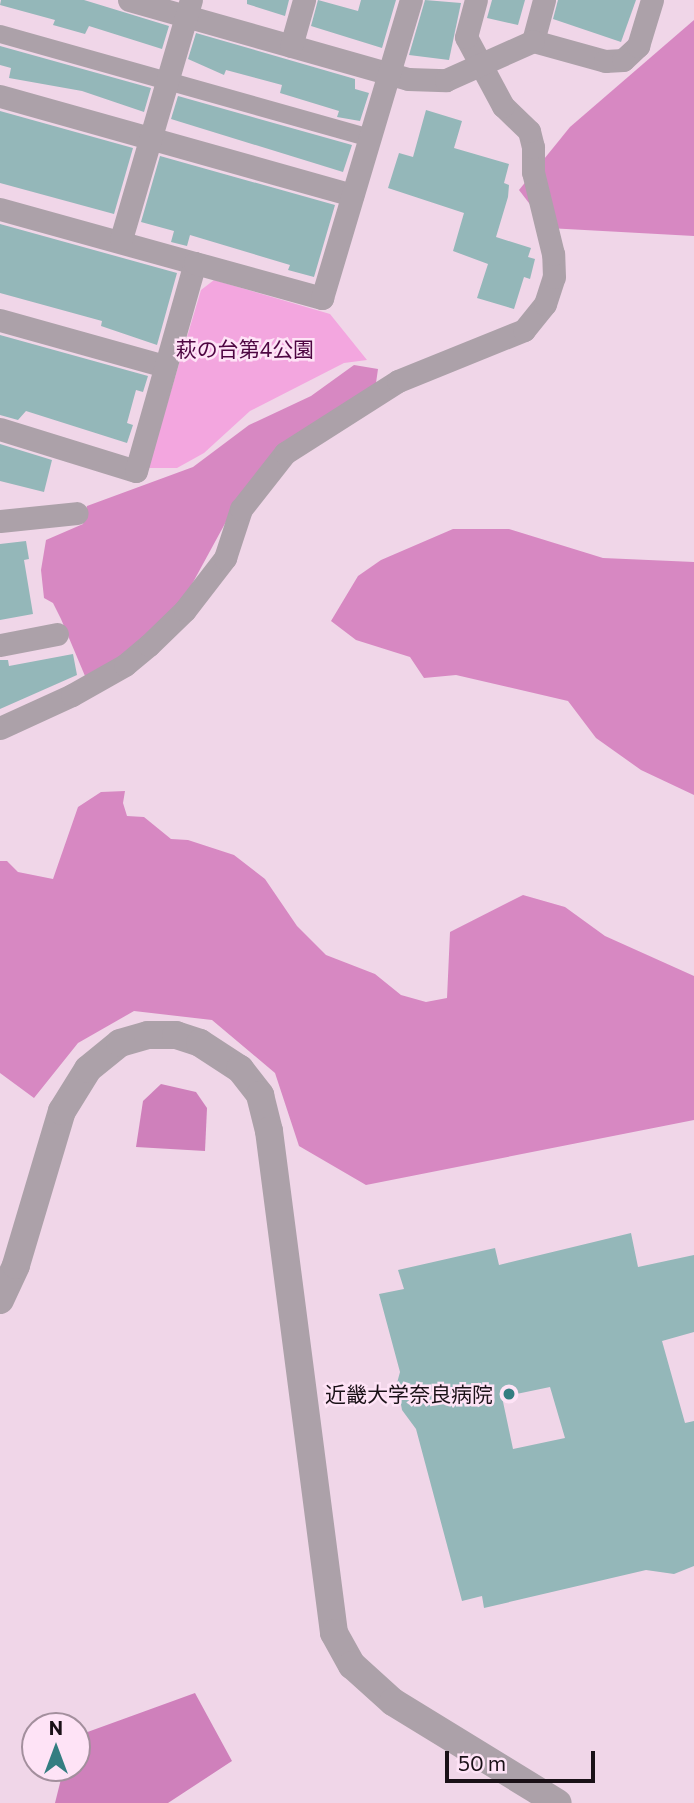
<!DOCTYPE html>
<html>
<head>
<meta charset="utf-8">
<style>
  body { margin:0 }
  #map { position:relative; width:694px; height:1803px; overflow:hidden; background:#f0d6e8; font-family:Commissioner,"Noto Sans JP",sans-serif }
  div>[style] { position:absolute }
  .green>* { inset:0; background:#f3a6df }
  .forest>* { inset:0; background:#d788c2 }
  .water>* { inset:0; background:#cf80bb }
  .building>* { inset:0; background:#94b7b9 }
  .pedestrian>* { height:18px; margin:-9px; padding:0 9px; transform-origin:9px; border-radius:9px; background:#aca1a9 }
  .minor>* { height:23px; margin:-11.5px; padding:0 11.5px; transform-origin:11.5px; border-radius:11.5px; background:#aca1a9 }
  .tertiary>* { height:28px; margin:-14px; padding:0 14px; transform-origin:14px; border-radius:14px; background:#aca1a9 }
  .minor-bridge>* { height:23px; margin:-11.5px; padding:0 11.5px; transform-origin:11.5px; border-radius:11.5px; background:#aca1a9 }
  .dots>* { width:19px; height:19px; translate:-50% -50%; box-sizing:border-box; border:4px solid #fee3f6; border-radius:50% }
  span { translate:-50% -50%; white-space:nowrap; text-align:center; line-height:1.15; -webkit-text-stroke:5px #fee3f6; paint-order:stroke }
  .park-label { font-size:21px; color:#4e0642 }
  .poi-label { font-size:21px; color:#1a1117 }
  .right { translate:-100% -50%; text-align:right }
  .north { position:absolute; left:21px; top:1712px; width:70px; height:70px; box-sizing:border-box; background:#fee3f6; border:2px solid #a38f9d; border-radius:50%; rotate:0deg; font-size:19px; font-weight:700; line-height:28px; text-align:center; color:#1a1117 }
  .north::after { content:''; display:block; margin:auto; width:24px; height:32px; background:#347d81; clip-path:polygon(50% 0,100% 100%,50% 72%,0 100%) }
  .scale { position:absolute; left:445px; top:1751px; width:150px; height:32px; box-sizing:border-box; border:4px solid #1a1117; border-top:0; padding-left:9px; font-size:21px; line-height:24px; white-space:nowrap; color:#1a1117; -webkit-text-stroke:5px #fee3f6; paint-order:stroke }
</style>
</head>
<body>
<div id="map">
  <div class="green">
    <i style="clip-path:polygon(214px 280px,330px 314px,367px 360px,344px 363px,250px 411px,204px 453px,177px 468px,148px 468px,201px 290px)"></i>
  </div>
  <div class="forest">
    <i style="clip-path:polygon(694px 20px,694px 236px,548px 228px,519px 190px,570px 127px)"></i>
    <i style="clip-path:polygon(354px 365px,378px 369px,376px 383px,234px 507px,185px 597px,121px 659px,85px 676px,61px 619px,53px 603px,44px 598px,41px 570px,46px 540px,83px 524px,87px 506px,193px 467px,249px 425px,311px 396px)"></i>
    <i style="clip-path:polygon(453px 529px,509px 529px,603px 558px,694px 562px,694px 795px,641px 770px,596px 738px,568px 701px,456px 675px,424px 678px,410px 657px,356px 640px,331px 621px,358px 576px,381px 560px)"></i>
    <i style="clip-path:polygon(125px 791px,123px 803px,127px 816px,144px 817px,171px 839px,188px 840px,234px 855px,265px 879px,297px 926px,326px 955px,375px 974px,401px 995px,426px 1002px,447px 998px,450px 932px,523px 895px,565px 907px,605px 936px,694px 976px,694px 1120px,366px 1185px,299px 1146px,275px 1073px,212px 1020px,134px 1011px,78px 1043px,34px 1098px,0 1073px,0 861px,7px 861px,18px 872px,53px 879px,78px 807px,101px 792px)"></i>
  </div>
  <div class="water">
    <i style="clip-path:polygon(161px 1084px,196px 1092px,207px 1108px,205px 1151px,136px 1147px,143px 1101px)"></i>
    <i style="clip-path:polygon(195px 1693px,232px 1761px,168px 1803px,55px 1803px,62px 1775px,70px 1777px,72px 1768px,77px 1768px,77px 1730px,82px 1734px)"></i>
  </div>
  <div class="building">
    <i style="clip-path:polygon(1px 0,84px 0,169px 26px,162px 49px,89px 26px,85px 34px,53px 25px,55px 20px,0 5px)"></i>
    <i style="clip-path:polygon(247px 0,289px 0,285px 16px,247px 4px)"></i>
    <i style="clip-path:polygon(318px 0,358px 11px,361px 0,396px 0,382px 48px,311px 26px)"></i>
    <i style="clip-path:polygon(425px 0,461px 3px,449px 60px,409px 55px)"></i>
    <i style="clip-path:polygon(492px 0,525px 0,518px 25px,487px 18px)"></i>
    <i style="clip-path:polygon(558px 0,636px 0,621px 42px,553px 19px)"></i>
    <i style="clip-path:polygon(196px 33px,355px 79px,355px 89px,369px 93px,360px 121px,337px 117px,339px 111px,280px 93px,282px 85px,226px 70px,224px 75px,188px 59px)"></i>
    <i style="clip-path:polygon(0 46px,151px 88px,144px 112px,82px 91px,9px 78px,11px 68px,0 65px)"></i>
    <i style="clip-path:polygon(178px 96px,352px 145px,343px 172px,171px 119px)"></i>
    <i style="clip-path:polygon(426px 110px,462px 121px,454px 148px,509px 164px,504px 183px,509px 185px,508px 197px,496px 237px,531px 248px,528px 257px,535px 259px,530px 279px,524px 277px,514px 309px,477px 298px,488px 264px,453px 251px,464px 213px,388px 188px,399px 153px,413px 157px)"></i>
    <i style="clip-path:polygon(0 111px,133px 148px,114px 214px,0 183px)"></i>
    <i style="clip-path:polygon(160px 156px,335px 205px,314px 277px,288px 270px,290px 265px,190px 235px,187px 246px,171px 242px,174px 231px,141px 222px)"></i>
    <i style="clip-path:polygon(0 224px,177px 273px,157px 345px,101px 326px,102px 321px,0 293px)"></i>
    <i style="clip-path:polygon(0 335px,148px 376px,143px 392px,136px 390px,127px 423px,133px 425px,127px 443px,26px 411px,18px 420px,0 415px)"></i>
    <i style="clip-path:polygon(0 444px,52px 460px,44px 492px,0 481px)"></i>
    <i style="clip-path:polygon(26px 541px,29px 559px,24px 560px,33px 614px,0 620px,0 544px)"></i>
    <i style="clip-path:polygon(73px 654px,77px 675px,0 709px,0 660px,8px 660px,9px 666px)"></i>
    <i style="clip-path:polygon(evenodd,631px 1233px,638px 1267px,694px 1255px,694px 1332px,662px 1341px,685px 1423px,694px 1421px,694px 1566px,674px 1574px,646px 1570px,484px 1608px,482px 1596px,462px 1601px,416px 1429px,402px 1410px,397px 1383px,400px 1372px,379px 1294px,404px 1289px,398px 1270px,495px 1248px,499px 1265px,631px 1233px,550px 1387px,565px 1438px,513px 1449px,502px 1397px,550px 1387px)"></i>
  </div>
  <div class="pedestrian">
    <i style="left:0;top:34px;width:383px;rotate:15.7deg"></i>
  </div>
  <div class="minor">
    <i style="left:129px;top:0;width:290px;rotate:15.8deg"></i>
    <i style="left:408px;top:79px;width:38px;rotate:2deg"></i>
    <i style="left:544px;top:0;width:42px;rotate:105deg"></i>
    <i style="left:533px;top:41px;width:75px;rotate:15.5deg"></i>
    <i style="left:605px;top:61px;width:18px;rotate:-3deg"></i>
    <i style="left:623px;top:60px;width:21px;rotate:-43deg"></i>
    <i style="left:638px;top:46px;width:48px;rotate:-73.1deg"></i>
    <i style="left:291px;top:46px;width:48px;rotate:-74.2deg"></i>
    <i style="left:0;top:96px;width:366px;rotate:15.7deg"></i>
    <i style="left:0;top:209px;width:202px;rotate:15.5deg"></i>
    <i style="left:121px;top:239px;width:249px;rotate:-73.7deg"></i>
    <i style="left:0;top:320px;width:171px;rotate:15.6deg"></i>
    <i style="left:0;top:429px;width:142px;rotate:17.2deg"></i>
    <i style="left:136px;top:471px;width:216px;rotate:-74.2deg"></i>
    <i style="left:195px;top:263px;width:132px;rotate:15.4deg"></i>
    <i style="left:322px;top:298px;width:311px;rotate:-73.4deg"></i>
    <i style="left:0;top:521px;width:77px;rotate:-5.9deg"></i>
    <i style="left:0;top:645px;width:58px;rotate:-10.9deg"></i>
    <i style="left:0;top:728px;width:79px;rotate:-24.6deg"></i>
    <i style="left:72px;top:695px;width:61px;rotate:-29.5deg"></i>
    <i style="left:125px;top:665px;width:31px;rotate:-40deg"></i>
    <i style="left:149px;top:645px;width:50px;rotate:-44.2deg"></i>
    <i style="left:185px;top:610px;width:66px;rotate:-52.4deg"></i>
    <i style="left:225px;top:558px;width:52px;rotate:-71.9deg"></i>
    <i style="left:241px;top:509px;width:71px;rotate:-51.8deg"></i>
    <i style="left:285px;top:453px;width:134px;rotate:-32.5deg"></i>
    <i style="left:398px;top:381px;width:136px;rotate:-22deg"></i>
    <i style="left:524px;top:330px;width:33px;rotate:-51deg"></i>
    <i style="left:545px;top:304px;width:28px;rotate:-72deg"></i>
    <i style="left:554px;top:277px;width:23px;rotate:-92deg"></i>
    <i style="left:553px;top:254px;width:84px;rotate:-103.7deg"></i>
    <i style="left:533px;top:172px;width:25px;rotate:-90deg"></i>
    <i style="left:533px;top:147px;width:16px;rotate:-104deg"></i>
    <i style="left:529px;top:131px;width:36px;rotate:-136deg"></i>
    <i style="left:503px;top:106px;width:78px;rotate:-118.2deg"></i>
    <i style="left:466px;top:37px;width:38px;rotate:-75deg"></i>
  </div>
  <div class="tertiary">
    <i style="left:0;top:1300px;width:38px;rotate:-65deg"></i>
    <i style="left:16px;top:1265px;width:161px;rotate:-73.4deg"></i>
    <i style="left:62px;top:1111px;width:49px;rotate:-58.2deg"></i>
    <i style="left:88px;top:1069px;width:41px;rotate:-39.1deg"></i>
    <i style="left:120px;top:1043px;width:29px;rotate:-16deg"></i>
    <i style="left:148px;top:1035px;width:28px"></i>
    <i style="left:176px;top:1035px;width:25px;rotate:18deg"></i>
    <i style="left:200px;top:1043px;width:48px;rotate:33deg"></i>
    <i style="left:240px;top:1069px;width:33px;rotate:52deg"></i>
    <i style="left:260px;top:1095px;width:37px;rotate:76deg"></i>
    <i style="left:269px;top:1131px;width:506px;rotate:82.62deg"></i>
    <i style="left:334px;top:1633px;width:37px;rotate:61deg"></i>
    <i style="left:352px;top:1665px;width:55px;rotate:42.1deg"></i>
    <i style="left:393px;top:1702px;width:193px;rotate:31.5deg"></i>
  </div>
  <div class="minor-bridge">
    <i style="left:446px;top:80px;width:95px;rotate:-24.1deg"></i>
  </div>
  <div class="dots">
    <i style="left:509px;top:1394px;background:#347d81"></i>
  </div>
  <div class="park-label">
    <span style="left:245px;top:349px">萩の台第4公園</span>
  </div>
  <div class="poi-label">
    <span class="right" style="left:493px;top:1394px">近畿大学奈良病院</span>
  </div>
  <div class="north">N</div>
  <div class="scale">50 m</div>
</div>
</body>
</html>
